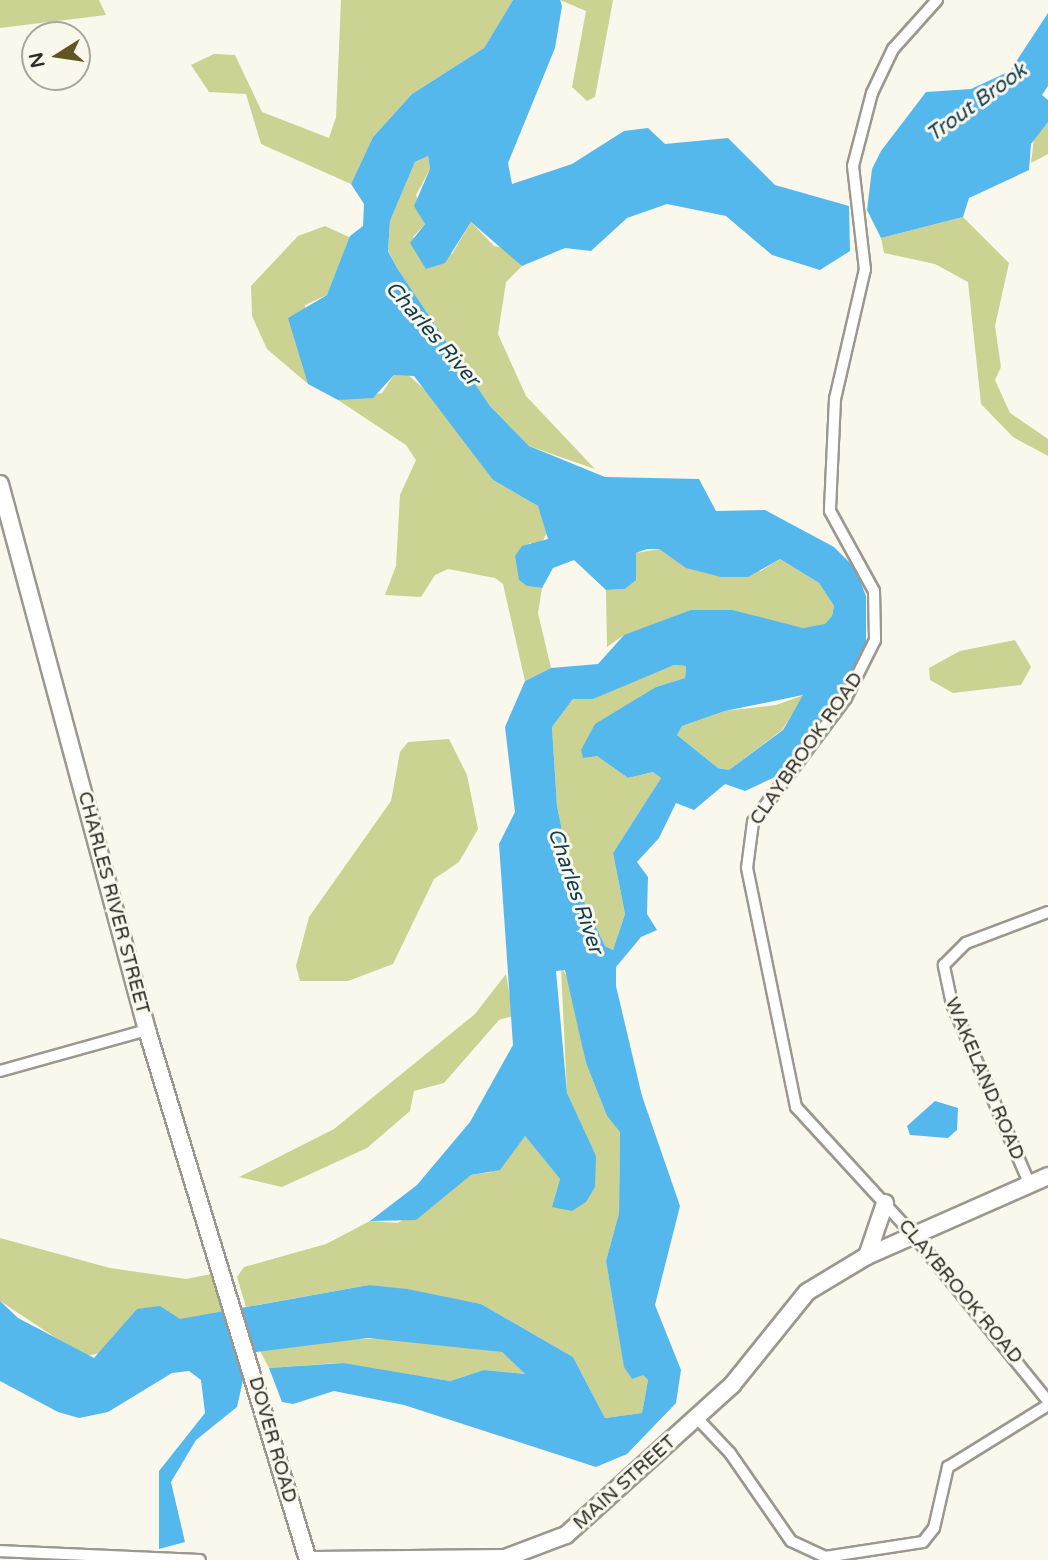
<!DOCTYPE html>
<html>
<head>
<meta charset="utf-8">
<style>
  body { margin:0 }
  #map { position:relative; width:1048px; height:1560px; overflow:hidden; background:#faf7ec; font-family:"Varela Round",sans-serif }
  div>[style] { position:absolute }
  .green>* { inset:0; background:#ccd292 }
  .water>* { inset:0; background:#55b8ed }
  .roads { filter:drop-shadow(2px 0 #9b988f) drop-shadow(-2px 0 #9b988f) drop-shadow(0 2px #9b988f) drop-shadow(0 -2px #9b988f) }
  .street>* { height:10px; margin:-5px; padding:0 5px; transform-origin:5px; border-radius:5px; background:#fff }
  .secondary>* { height:16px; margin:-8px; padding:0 8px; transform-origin:8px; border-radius:8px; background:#fff }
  span { translate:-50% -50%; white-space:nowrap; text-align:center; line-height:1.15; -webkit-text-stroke:6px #faf7ec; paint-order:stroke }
  .street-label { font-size:19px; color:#2f2d29 }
  .water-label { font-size:21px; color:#113c52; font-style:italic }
  .north { position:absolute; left:21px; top:21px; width:70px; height:70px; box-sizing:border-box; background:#faf7ec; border:2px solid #a9a69e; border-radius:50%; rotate:258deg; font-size:19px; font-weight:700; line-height:28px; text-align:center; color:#2f2d29 }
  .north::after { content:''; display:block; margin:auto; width:24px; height:32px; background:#635522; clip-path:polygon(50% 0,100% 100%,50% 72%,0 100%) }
</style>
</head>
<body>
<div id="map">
  <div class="green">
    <i style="clip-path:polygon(0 0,99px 0,106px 15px,0 28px)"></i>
    <i style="clip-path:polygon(341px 0,513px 0,484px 48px,412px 94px,373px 137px,351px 184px,261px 144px,246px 94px,209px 92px,191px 65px,214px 54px,235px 55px,262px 112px,329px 138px,336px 117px)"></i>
    <i style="clip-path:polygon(560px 0,613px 0,595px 97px,587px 101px,572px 87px,586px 11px)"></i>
    <i style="clip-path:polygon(1048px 122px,1048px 154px,1031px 163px,1034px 138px)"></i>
    <i style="clip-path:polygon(428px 156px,430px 169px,416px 195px,425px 224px,413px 237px,452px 254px,471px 222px,494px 246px,509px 249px,522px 266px,506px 282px,498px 334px,526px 396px,595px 469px,529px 446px,490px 406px,397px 268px,388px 250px,390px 221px,415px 162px)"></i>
    <i style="clip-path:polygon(963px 217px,1009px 263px,995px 326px,1001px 367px,995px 380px,1010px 413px,1048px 439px,1048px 456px,1013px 437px,981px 404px,968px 282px,935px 264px,884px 253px,881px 238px)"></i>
    <i style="clip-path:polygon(325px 226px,351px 238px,327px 295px,305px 305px,308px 384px,267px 349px,252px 316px,251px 286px,298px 236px)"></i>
    <i style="clip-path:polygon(406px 373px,433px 397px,493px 480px,538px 506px,549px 529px,540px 546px,529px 543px,527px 586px,542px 588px,538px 613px,551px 668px,525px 681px,503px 584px,495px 578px,448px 569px,435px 575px,421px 597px,385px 595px,396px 566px,400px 495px,416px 460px,406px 445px,338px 400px,382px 393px,394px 375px)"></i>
    <i style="clip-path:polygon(659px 549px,675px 560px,761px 571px,780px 559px,819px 583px,834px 606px,832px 616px,825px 625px,803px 628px,771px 622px,624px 635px,607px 647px,606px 590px,625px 589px,636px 579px,636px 553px)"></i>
    <i style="clip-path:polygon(1015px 640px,1031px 667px,1021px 685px,953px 693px,930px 680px,929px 668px,960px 651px)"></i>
    <i style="clip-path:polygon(674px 665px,686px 666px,685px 678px,656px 687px,612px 715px,597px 756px,628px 778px,653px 772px,661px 778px,613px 853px,625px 914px,613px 950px,605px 946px,571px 874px,557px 806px,552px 727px,573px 699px)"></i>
    <i style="clip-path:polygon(804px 695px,782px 730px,729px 770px,718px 768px,677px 735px,682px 726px,725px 711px,776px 705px)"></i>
    <i style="clip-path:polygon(449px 739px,467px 775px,478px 829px,459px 862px,434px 879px,393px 964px,348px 981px,300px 981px,296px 966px,309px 917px,391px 801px,400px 752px,408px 742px)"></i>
    <i style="clip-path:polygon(561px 968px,569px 979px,586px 1063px,607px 1116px,620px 1131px,619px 1213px,606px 1261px,622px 1353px,648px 1380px,642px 1413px,605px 1418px,573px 1357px,481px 1304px,369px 1285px,246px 1307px,237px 1277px,244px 1267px,326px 1244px,370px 1221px,398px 1223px,471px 1175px,491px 1172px,525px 1136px,560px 1179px,552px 1207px,578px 1122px,567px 1093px)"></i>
    <i style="clip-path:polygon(506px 974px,513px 1016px,499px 1020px,444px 1083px,414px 1091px,410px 1111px,367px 1148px,282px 1187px,239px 1177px,334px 1129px,475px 1014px)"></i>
    <i style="clip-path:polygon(0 1238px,110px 1268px,186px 1279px,216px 1273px,226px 1312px,180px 1320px,137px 1309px,106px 1351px,85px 1357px,0 1301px)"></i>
    <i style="clip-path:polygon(410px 1338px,502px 1352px,525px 1374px,484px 1370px,450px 1381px,338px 1363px,269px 1368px,260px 1351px,315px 1340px)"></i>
  </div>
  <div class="water">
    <i style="clip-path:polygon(evenodd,513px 0,560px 0,562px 6px,555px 48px,508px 163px,512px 184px,572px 164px,624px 131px,648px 128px,665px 144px,728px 138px,775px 185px,849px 206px,850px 251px,820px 270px,772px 255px,726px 216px,667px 204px,627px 218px,591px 251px,565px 248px,522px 266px,471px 222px,445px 263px,426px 269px,410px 243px,425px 224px,414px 206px,430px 169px,428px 156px,415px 162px,390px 221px,388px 251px,397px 268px,490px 406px,529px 446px,605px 477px,699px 479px,716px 511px,765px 510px,834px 547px,855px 568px,866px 596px,866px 654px,786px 772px,745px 791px,725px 784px,694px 810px,676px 803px,659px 838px,637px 862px,648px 877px,647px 914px,657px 930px,641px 937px,616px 967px,616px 986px,642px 1096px,680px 1206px,655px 1305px,681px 1370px,676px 1403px,627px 1454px,596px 1467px,404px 1405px,334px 1391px,293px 1404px,282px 1402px,269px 1368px,343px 1363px,450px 1381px,484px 1370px,525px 1374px,502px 1352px,368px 1338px,249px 1353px,237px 1407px,196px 1440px,171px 1482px,185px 1542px,159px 1549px,159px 1471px,205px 1413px,201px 1380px,189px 1371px,172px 1373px,108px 1412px,79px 1418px,58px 1412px,0 1381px,0 1301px,18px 1318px,94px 1358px,137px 1309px,160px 1306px,180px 1319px,369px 1285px,407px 1289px,481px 1304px,573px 1357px,605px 1418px,642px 1413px,648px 1380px,643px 1375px,632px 1379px,624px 1367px,606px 1261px,619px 1213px,620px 1132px,607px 1116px,586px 1063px,565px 970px,556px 971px,567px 1093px,596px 1156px,595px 1187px,586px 1202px,572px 1211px,552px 1207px,560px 1179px,525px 1136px,500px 1170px,471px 1175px,416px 1220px,370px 1221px,417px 1185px,470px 1122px,513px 1045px,499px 844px,515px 812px,505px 727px,525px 681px,551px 668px,598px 664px,624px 635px,691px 610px,732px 610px,803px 628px,825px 624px,832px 616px,834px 606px,819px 583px,780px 559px,748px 577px,721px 577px,686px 568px,659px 549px,647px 549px,636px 553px,636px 580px,625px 589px,606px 590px,574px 560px,553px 568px,542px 588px,527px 586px,519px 580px,515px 556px,522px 546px,548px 539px,538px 506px,493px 480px,414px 376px,394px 375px,373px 398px,338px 400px,308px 384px,288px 318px,327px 295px,350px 236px,363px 226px,364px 204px,351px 184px,373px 137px,412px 94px,484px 48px,513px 0,674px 665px,686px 666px,685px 678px,656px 687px,595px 724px,581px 750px,583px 758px,597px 756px,628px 778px,653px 772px,661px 778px,613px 853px,625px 914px,613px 950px,605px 946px,571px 874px,557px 806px,552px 727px,573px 699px,593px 699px,674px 665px,513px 0,803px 695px,783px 730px,729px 770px,718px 768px,677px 735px,682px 726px,725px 711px,803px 695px)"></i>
    <i style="clip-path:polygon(1048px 13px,1048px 86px,1042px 95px,1048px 100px,1048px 122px,1031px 144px,1029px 170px,969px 198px,963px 217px,881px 238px,867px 210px,872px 169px,881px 151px,926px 92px,971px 89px,1010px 71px)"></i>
    <i style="clip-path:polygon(935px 1101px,958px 1108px,957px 1130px,948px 1138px,910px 1135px,907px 1126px)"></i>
  </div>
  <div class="roads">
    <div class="street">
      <i style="left:937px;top:0;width:66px;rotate:131.9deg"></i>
      <i style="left:893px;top:49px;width:49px;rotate:115.5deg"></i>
      <i style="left:872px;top:93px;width:75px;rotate:104.6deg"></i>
      <i style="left:853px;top:166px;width:104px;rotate:83.4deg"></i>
      <i style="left:865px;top:269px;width:133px;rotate:103deg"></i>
      <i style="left:835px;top:399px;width:112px;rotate:92.6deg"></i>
      <i style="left:830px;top:511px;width:91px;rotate:61.2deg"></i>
      <i style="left:874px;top:591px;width:49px;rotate:88.8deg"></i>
      <i style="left:875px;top:640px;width:65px;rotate:116.6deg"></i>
      <i style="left:846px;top:698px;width:155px;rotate:126.9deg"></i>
      <i style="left:753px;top:822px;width:46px;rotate:97.4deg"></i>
      <i style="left:747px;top:868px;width:244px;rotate:78.4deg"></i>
      <i style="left:796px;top:1107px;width:178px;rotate:47.5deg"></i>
      <i style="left:916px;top:1238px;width:210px;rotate:51deg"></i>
      <i style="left:0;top:1071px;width:153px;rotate:-15.6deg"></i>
      <i style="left:1030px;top:1185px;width:197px;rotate:-113.3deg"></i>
      <i style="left:952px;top:1004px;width:40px;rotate:-102deg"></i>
      <i style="left:944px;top:965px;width:31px;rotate:-45deg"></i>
      <i style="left:966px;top:943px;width:88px;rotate:-20.7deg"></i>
      <i style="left:696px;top:1417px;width:50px;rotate:46.6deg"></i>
      <i style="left:730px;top:1453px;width:107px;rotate:55.3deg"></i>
      <i style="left:791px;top:1541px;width:38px;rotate:25deg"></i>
      <i style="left:825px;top:1557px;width:99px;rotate:-8.7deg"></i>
      <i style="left:923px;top:1542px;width:18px;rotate:-52deg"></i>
      <i style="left:934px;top:1528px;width:63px;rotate:-77.1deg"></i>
      <i style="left:948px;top:1467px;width:118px;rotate:-31.8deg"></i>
      <i style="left:0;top:1551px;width:200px;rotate:2.6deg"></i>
    </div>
    <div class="secondary">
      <i style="left:0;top:484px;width:565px;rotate:74.93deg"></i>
      <i style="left:147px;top:1030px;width:554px;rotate:73.1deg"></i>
      <i style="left:867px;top:1256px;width:56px;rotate:-71.2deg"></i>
      <i style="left:315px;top:1560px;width:190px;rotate:-0.6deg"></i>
      <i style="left:505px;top:1558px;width:65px;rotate:-20.7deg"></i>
      <i style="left:566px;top:1535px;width:224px;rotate:-42.1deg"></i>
      <i style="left:732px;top:1385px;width:119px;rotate:-51.1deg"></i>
      <i style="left:807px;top:1292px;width:70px;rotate:-31deg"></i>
      <i style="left:867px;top:1256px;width:198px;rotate:-23.8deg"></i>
    </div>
  </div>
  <div class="street-label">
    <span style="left:807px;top:749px;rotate:-55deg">CLAYBROOK ROAD</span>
    <span style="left:113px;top:903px;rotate:75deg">CHARLES RIVER STREET</span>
    <span style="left:984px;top:1079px;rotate:67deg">WAKELAND ROAD</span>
    <span style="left:960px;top:1292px;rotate:50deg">CLAYBROOK ROAD</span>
    <span style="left:272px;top:1440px;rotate:74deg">DOVER ROAD</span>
    <span style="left:625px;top:1483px;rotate:-42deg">MAIN STREET</span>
  </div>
  <div class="water-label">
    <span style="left:977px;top:103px;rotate:-36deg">Trout Brook</span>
    <span style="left:432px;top:334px;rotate:49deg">Charles River</span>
    <span style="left:575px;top:891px;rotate:71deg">Charles River</span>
  </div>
  <div class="north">N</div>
</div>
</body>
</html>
